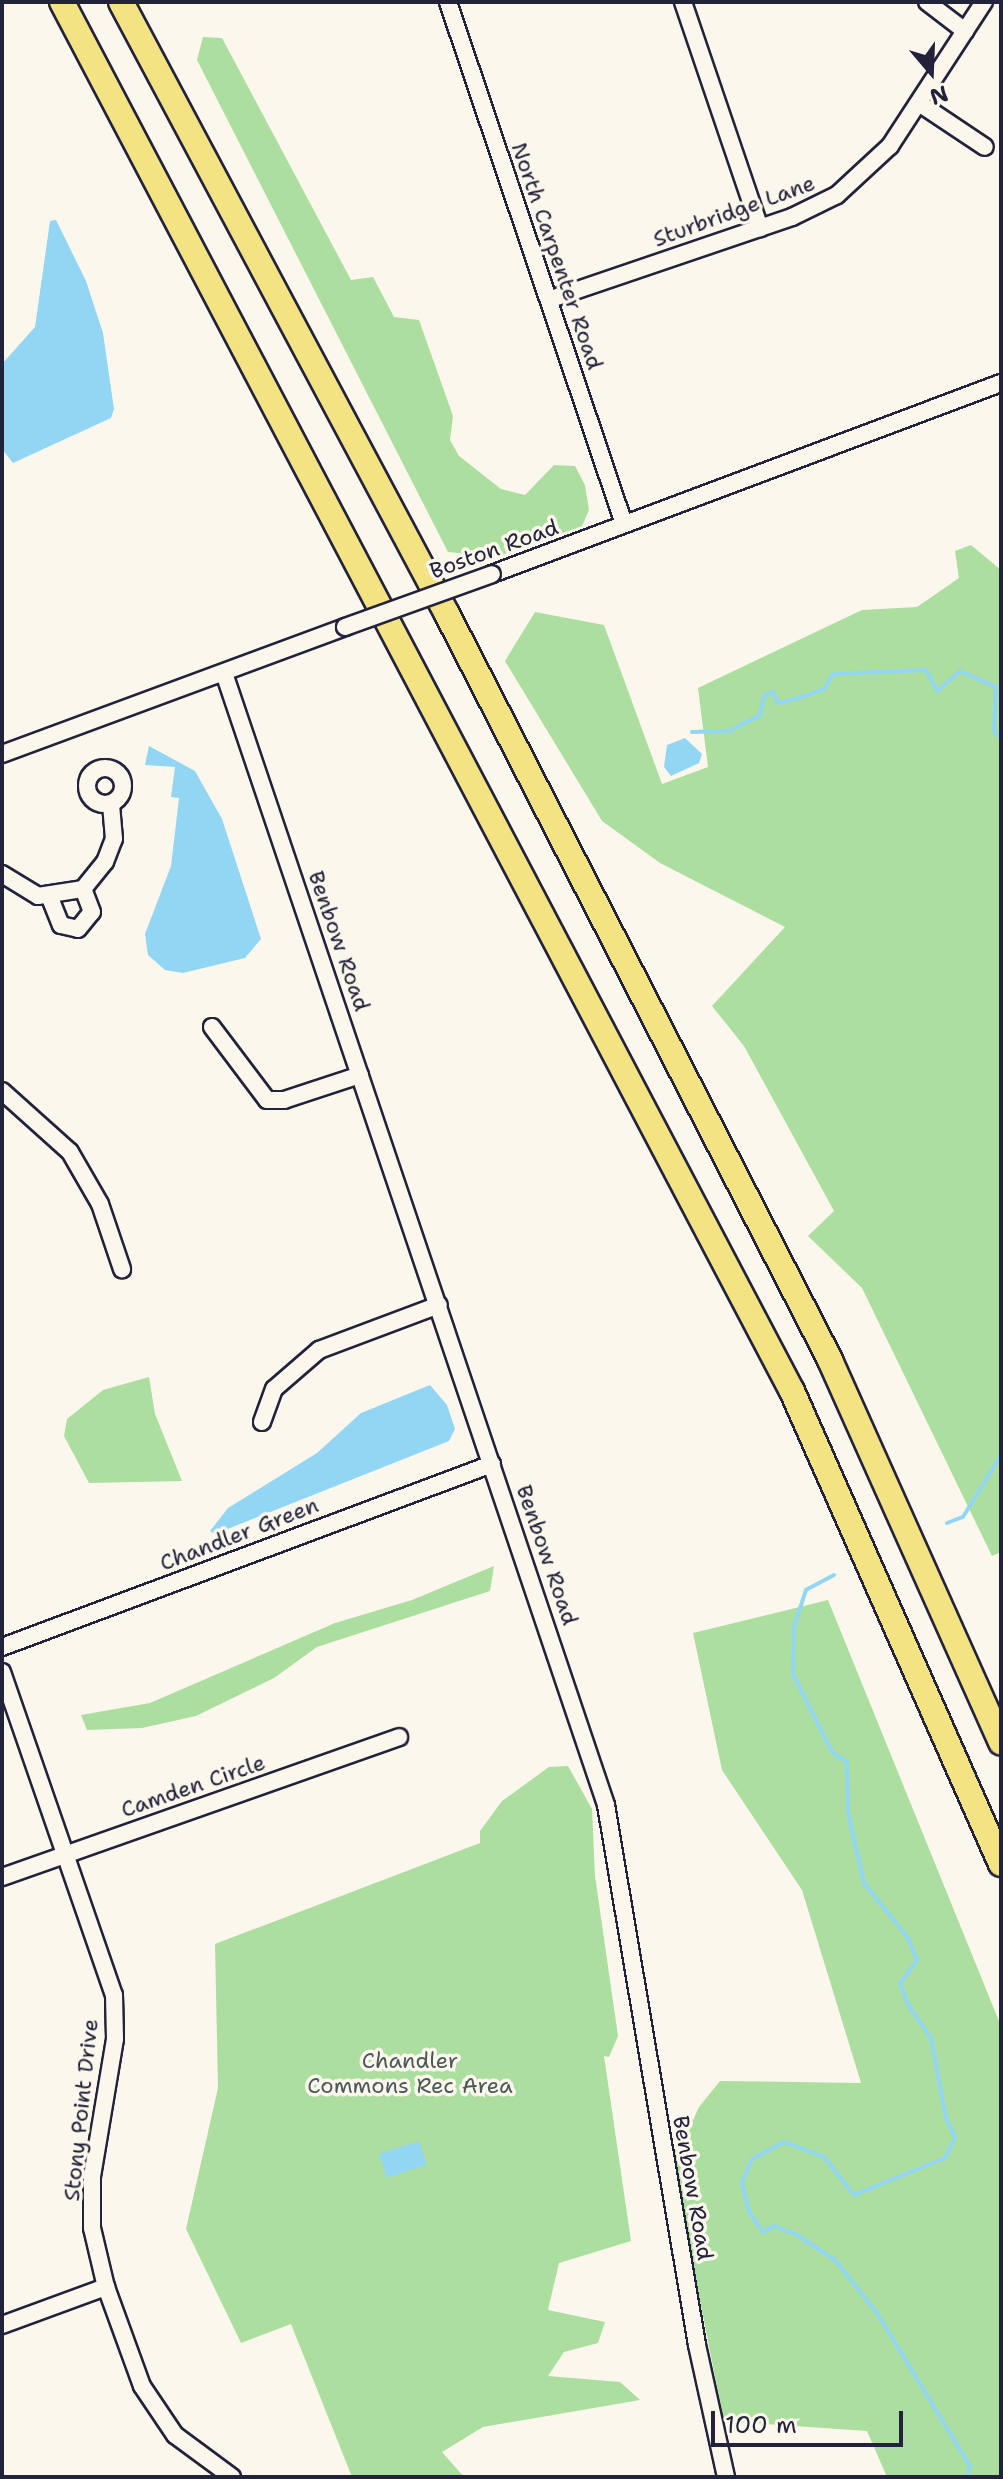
<!DOCTYPE html>
<html>
<head>
<meta charset="utf-8">
<style>
  body { margin:0 }
  #map { position:relative; width:1003px; height:2479px; overflow:hidden; background:#fbf7ec; font-family:"Shantell Sans",sans-serif }
  div>[style] { position:absolute }
  .green>* { inset:0; background:#acde9f }
  .water>* { inset:0; background:#92d6f4; transform-origin:0 0 }
  .stream>* { height:4px; margin:-2px; padding:0 2px; transform-origin:2px; border-radius:2px; background:#92d6f4 }
  .roads { filter:drop-shadow(2px 0 #22223b) drop-shadow(-2px 0 #22223b) drop-shadow(0 2px #22223b) drop-shadow(0 -2px #22223b) }
  .minor>* { height:16px; margin:-8px; padding:0 8px; transform-origin:8px; border-radius:8px; background:#fbf7ec }
  .minor>.ring { margin:-8px; padding:0; box-sizing:content-box; background:none; border:16px solid #fbf7ec; border-radius:50% }
  .highway>* { height:24px; margin:-12px; padding:0 12px; transform-origin:12px; border-radius:12px; background:#f4e382 }
  .bridges { filter:drop-shadow(2px 0 #22223b) drop-shadow(-2px 0 #22223b) drop-shadow(0 2px #22223b) drop-shadow(0 -2px #22223b) }
  .minor-bridge>* { height:16px; margin:-8px; padding:0 8px; transform-origin:8px; border-radius:8px; background:#fbf7ec }
  span { translate:-50% -50%; white-space:nowrap; text-align:center; line-height:1.15; -webkit-text-stroke:7px #fbf7ec; paint-order:stroke }
  .street-label { font-size:22px; color:#22223b }
  .park-label { font-size:22px; color:#4b5a59 }
  .frame { position:absolute; inset:0; border:4px solid #22223b; pointer-events:none }
  .north { position:absolute; left:891px; top:32px; width:80px; height:80px; -webkit-text-stroke:6px #fbf7ec; paint-order:stroke; rotate:161deg; font-size:22px; font-weight:700; line-height:32px; text-align:center; color:#22223b }
  .north::after { content:''; display:block; margin:auto; width:28px; height:36px; background:#22223b; clip-path:polygon(50% 0,100% 100%,50% 72%,0 100%) }
  .scale { position:absolute; left:711px; top:2411px; width:192px; height:36px; box-sizing:border-box; border:4px solid #22223b; border-top:0; padding-left:10px; font-size:24px; line-height:28px; white-space:nowrap; color:#22223b; -webkit-text-stroke:6px #fbf7ec; paint-order:stroke }
</style>
</head>
<body>
<div id="map">
  <div class="green">
    <i style="clip-path:polygon(203px 37px,222px 38px,351px 280px,373px 277px,394px 317px,419px 320px,453px 416px,450px 440px,459px 456px,501px 489px,525px 495px,554px 465px,575px 466px,585px 485px,589px 510px,582px 526px,496px 557px,448px 552px,197px 60px)"></i>
    <i style="clip-path:polygon(971px 545px,1001px 570px,1001px 1552px,992px 1556px,862px 1288px,808px 1236px,834px 1211px,744px 1046px,712px 1006px,785px 927px,660px 863px,602px 821px,505px 661px,535px 612px,604px 625px,662px 784px,708px 767px,698px 688px,862px 610px,917px 607px,959px 578px,955px 551px)"></i>
    <i style="clip-path:polygon(149px 1377px,155px 1414px,182px 1481px,89px 1483px,64px 1436px,67px 1419px,103px 1390px)"></i>
    <i style="clip-path:polygon(494px 1566px,490px 1591px,317px 1647px,274px 1678px,196px 1716px,142px 1728px,87px 1730px,81px 1715px,150px 1703px,335px 1623px,412px 1600px)"></i>
    <i style="clip-path:polygon(828px 1600px,1001px 2026px,1001px 2477px,887px 2477px,867px 2431px,724px 2421px,669px 2147px,679px 2151px,699px 2107px,720px 2081px,861px 2083px,802px 1890px,722px 1770px,693px 1633px)"></i>
    <i style="clip-path:polygon(568px 1766px,592px 1809px,595px 1876px,618px 2036px,609px 2057px,604px 2056px,631px 2241px,559px 2263px,548px 2310px,605px 2322px,598px 2343px,564px 2352px,548px 2376px,620px 2382px,640px 2400px,483px 2427px,442px 2452px,464px 2477px,352px 2477px,291px 2324px,241px 2343px,186px 2229px,218px 2088px,215px 1944px,480px 1843px,480px 1831px,502px 1801px,549px 1767px)"></i>
  </div>
  <div class="water">
    <i style="clip-path:polygon(56px 220px,86px 281px,103px 333px,114px 409px,111px 418px,13px 463px,2px 449px,2px 364px,35px 327px,50px 221px)"></i>
    <i style="clip-path:polygon(685px 738px,702px 754px,699px 763px,671px 776px,664px 767px,667px 745px)"></i>
    <i style="clip-path:polygon(149px 746px,195px 771px,222px 819px,261px 939px,245px 958px,183px 973px,165px 970px,148px 955px,145px 934px,171px 866px,179px 798px,171px 797px,175px 767px,145px 765px)"></i>
    <i style="clip-path:polygon(430px 1385px,447px 1405px,455px 1429px,449px 1441px,215px 1534px,210px 1531px,228px 1508px,317px 1453px,361px 1413px)"></i>
    <i style="left:419px;top:2141px;width:25px;height:42px;rotate:72deg"></i>
  </div>
  <div class="stream">
    <i style="left:692px;top:732px;width:37px;rotate:-2deg"></i>
    <i style="left:729px;top:731px;width:35px;rotate:-27deg"></i>
    <i style="left:760px;top:715px;width:19px;rotate:-78deg"></i>
    <i style="left:764px;top:696px;width:10px;rotate:-24deg"></i>
    <i style="left:773px;top:692px;width:12px;rotate:66deg"></i>
    <i style="left:778px;top:703px;width:22px;rotate:-13deg"></i>
    <i style="left:799px;top:698px;width:27px;rotate:-20deg"></i>
    <i style="left:824px;top:689px;width:17px;rotate:-59deg"></i>
    <i style="left:833px;top:674px;width:93px;rotate:-2.5deg"></i>
    <i style="left:926px;top:670px;width:24px;rotate:62deg"></i>
    <i style="left:937px;top:691px;width:30px;rotate:-41deg"></i>
    <i style="left:960px;top:671px;width:39px;rotate:24deg"></i>
    <i style="left:996px;top:687px;width:43px;rotate:92.7deg"></i>
    <i style="left:994px;top:730px;width:11px;rotate:52deg"></i>
    <i style="left:947px;top:1523px;width:17px;rotate:-21deg"></i>
    <i style="left:963px;top:1517px;width:73px;rotate:-58.5deg"></i>
    <i style="left:834px;top:1575px;width:32px;rotate:152deg"></i>
    <i style="left:806px;top:1590px;width:38px;rotate:108deg"></i>
    <i style="left:794px;top:1626px;width:48px;rotate:91.2deg"></i>
    <i style="left:793px;top:1674px;width:87px;rotate:63.4deg"></i>
    <i style="left:832px;top:1752px;width:18px;rotate:34deg"></i>
    <i style="left:847px;top:1762px;width:51px;rotate:88.9deg"></i>
    <i style="left:848px;top:1813px;width:72px;rotate:77.1deg"></i>
    <i style="left:864px;top:1883px;width:70px;rotate:51.3deg"></i>
    <i style="left:908px;top:1938px;width:24px;rotate:68deg"></i>
    <i style="left:917px;top:1960px;width:29px;rotate:126deg"></i>
    <i style="left:900px;top:1983px;width:23px;rotate:70deg"></i>
    <i style="left:908px;top:2005px;width:40px;rotate:55.1deg"></i>
    <i style="left:931px;top:2038px;width:81px;rotate:79.4deg"></i>
    <i style="left:946px;top:2118px;width:21px;rotate:65deg"></i>
    <i style="left:955px;top:2137px;width:23px;rotate:115deg"></i>
    <i style="left:945px;top:2158px;width:98px;rotate:157.9deg"></i>
    <i style="left:854px;top:2195px;width:48px;rotate:-128.3deg"></i>
    <i style="left:824px;top:2157px;width:43px;rotate:-159.4deg"></i>
    <i style="left:784px;top:2142px;width:36px;rotate:152deg"></i>
    <i style="left:752px;top:2159px;width:25px;rotate:113deg"></i>
    <i style="left:742px;top:2182px;width:31px;rotate:77deg"></i>
    <i style="left:749px;top:2212px;width:24px;rotate:55deg"></i>
    <i style="left:763px;top:2232px;width:13px;rotate:-29deg"></i>
    <i style="left:774px;top:2226px;width:25px;rotate:21deg"></i>
    <i style="left:797px;top:2235px;width:45px;rotate:33.3deg"></i>
    <i style="left:835px;top:2260px;width:68px;rotate:51.6deg"></i>
    <i style="left:877px;top:2313px;width:179px;rotate:58.7deg"></i>
    <i style="left:970px;top:2466px;width:11px;rotate:105deg"></i>
  </div>
  <div class="roads">
    <div class="minor">
      <i style="left:448px;top:2px;width:551px;rotate:71.37deg"></i>
      <i style="left:683px;top:2px;width:239px;rotate:71.2deg"></i>
      <i style="left:927px;top:2px;width:48px;rotate:37.3deg"></i>
      <i style="left:919px;top:103px;width:79px;rotate:33.7deg"></i>
      <i style="left:551px;top:299px;width:255px;rotate:-18.8deg"></i>
      <i style="left:792px;top:217px;width:50px;rotate:-26.1deg"></i>
      <i style="left:837px;top:195px;width:72px;rotate:-42.8deg"></i>
      <i style="left:890px;top:146px;width:172px;rotate:-56.9deg"></i>
      <i style="left:492px;top:574px;width:544px;rotate:-20.57deg"></i>
      <i style="left:224px;top:673px;width:1195px;rotate:71.35deg"></i>
      <i style="left:606px;top:1805px;width:548px;rotate:80.43deg"></i>
      <i style="left:697px;top:2345px;width:135px;rotate:77.6deg"></i>
      <i style="left:2px;top:754px;width:366px;rotate:-20.3deg"></i>
      <i class="ring" style="left:87px;top:768px;width:20px;height:20px"></i>
      <i style="left:2px;top:874px;width:42px;rotate:31.4deg"></i>
      <i style="left:38px;top:896px;width:46px;rotate:-8.8deg"></i>
      <i style="left:83px;top:889px;width:35px;rotate:-51deg"></i>
      <i style="left:105px;top:862px;width:25px;rotate:-69deg"></i>
      <i style="left:114px;top:839px;width:35px;rotate:-95deg"></i>
      <i style="left:50px;top:898px;width:29px;rotate:68deg"></i>
      <i style="left:61px;top:925px;width:17px;rotate:13deg"></i>
      <i style="left:78px;top:929px;width:22px;rotate:-51deg"></i>
      <i style="left:92px;top:912px;width:25px;rotate:-111deg"></i>
      <i style="left:212px;top:1027px;width:91px;rotate:53deg"></i>
      <i style="left:267px;top:1100px;width:17px"></i>
      <i style="left:284px;top:1100px;width:80px;rotate:-18.2deg"></i>
      <i style="left:2px;top:1091px;width:91px;rotate:41.9deg"></i>
      <i style="left:70px;top:1152px;width:60px;rotate:60deg"></i>
      <i style="left:100px;top:1204px;width:69px;rotate:71.3deg"></i>
      <i style="left:262px;top:1422px;width:35px;rotate:-70deg"></i>
      <i style="left:274px;top:1389px;width:60px;rotate:-40.9deg"></i>
      <i style="left:319px;top:1350px;width:128px;rotate:-20.6deg"></i>
      <i style="left:2px;top:1647px;width:523px;rotate:-20.48deg"></i>
      <i style="left:2px;top:1672px;width:342px;rotate:70.9deg"></i>
      <i style="left:114px;top:1995px;width:44px;rotate:88.7deg"></i>
      <i style="left:115px;top:2039px;width:140px;rotate:99.5deg"></i>
      <i style="left:92px;top:2177px;width:51px;rotate:90deg"></i>
      <i style="left:92px;top:2228px;width:61px;rotate:76.7deg"></i>
      <i style="left:106px;top:2287px;width:105px;rotate:70deg"></i>
      <i style="left:142px;top:2386px;width:59px;rotate:56deg"></i>
      <i style="left:175px;top:2435px;width:71px;rotate:36.4deg"></i>
      <i style="left:2px;top:1877px;width:421px;rotate:-19.4deg"></i>
      <i style="left:2px;top:2325px;width:111px;rotate:-20.1deg"></i>
    </div>
    <div class="highway">
      <i style="left:62px;top:2px;width:1569px;rotate:62.28deg"></i>
      <i style="left:792px;top:1391px;width:517px;rotate:66.16deg"></i>
      <i style="left:121px;top:2px;width:693px;rotate:61.96deg"></i>
      <i style="left:447px;top:614px;width:839px;rotate:62.82deg"></i>
      <i style="left:830px;top:1360px;width:419px;rotate:65.9deg"></i>
    </div>
  </div>
  <div class="bridges">
    <div class="minor-bridge">
      <i style="left:345px;top:627px;width:156px;rotate:-19.8deg"></i>
    </div>
  </div>
  <div class="street-label">
    <span style="left:734px;top:211px;rotate:-20deg">Sturbridge Lane</span>
    <span style="left:557px;top:256px;rotate:71deg">North Carpenter Road</span>
    <span style="left:494px;top:549px;rotate:-20deg">Boston Road</span>
    <span style="left:339px;top:941px;rotate:71deg">Benbow Road</span>
    <span style="left:239px;top:1534px;rotate:-21deg">Chandler Green</span>
    <span style="left:547px;top:1555px;rotate:71deg">Benbow Road</span>
    <span style="left:193px;top:1786px;rotate:-19deg">Camden Circle</span>
    <span style="left:81px;top:2110px;rotate:-84deg">Stony Point Drive</span>
    <span style="left:693px;top:2188px;rotate:80deg">Benbow Road</span>
  </div>
  <div class="park-label">
    <span style="left:410px;top:2073px">Chandler<br>Commons Rec Area</span>
  </div>
  <div class="frame"></div>
  <div class="north">N</div>
  <div class="scale">100 m</div>
</div>
</body>
</html>
